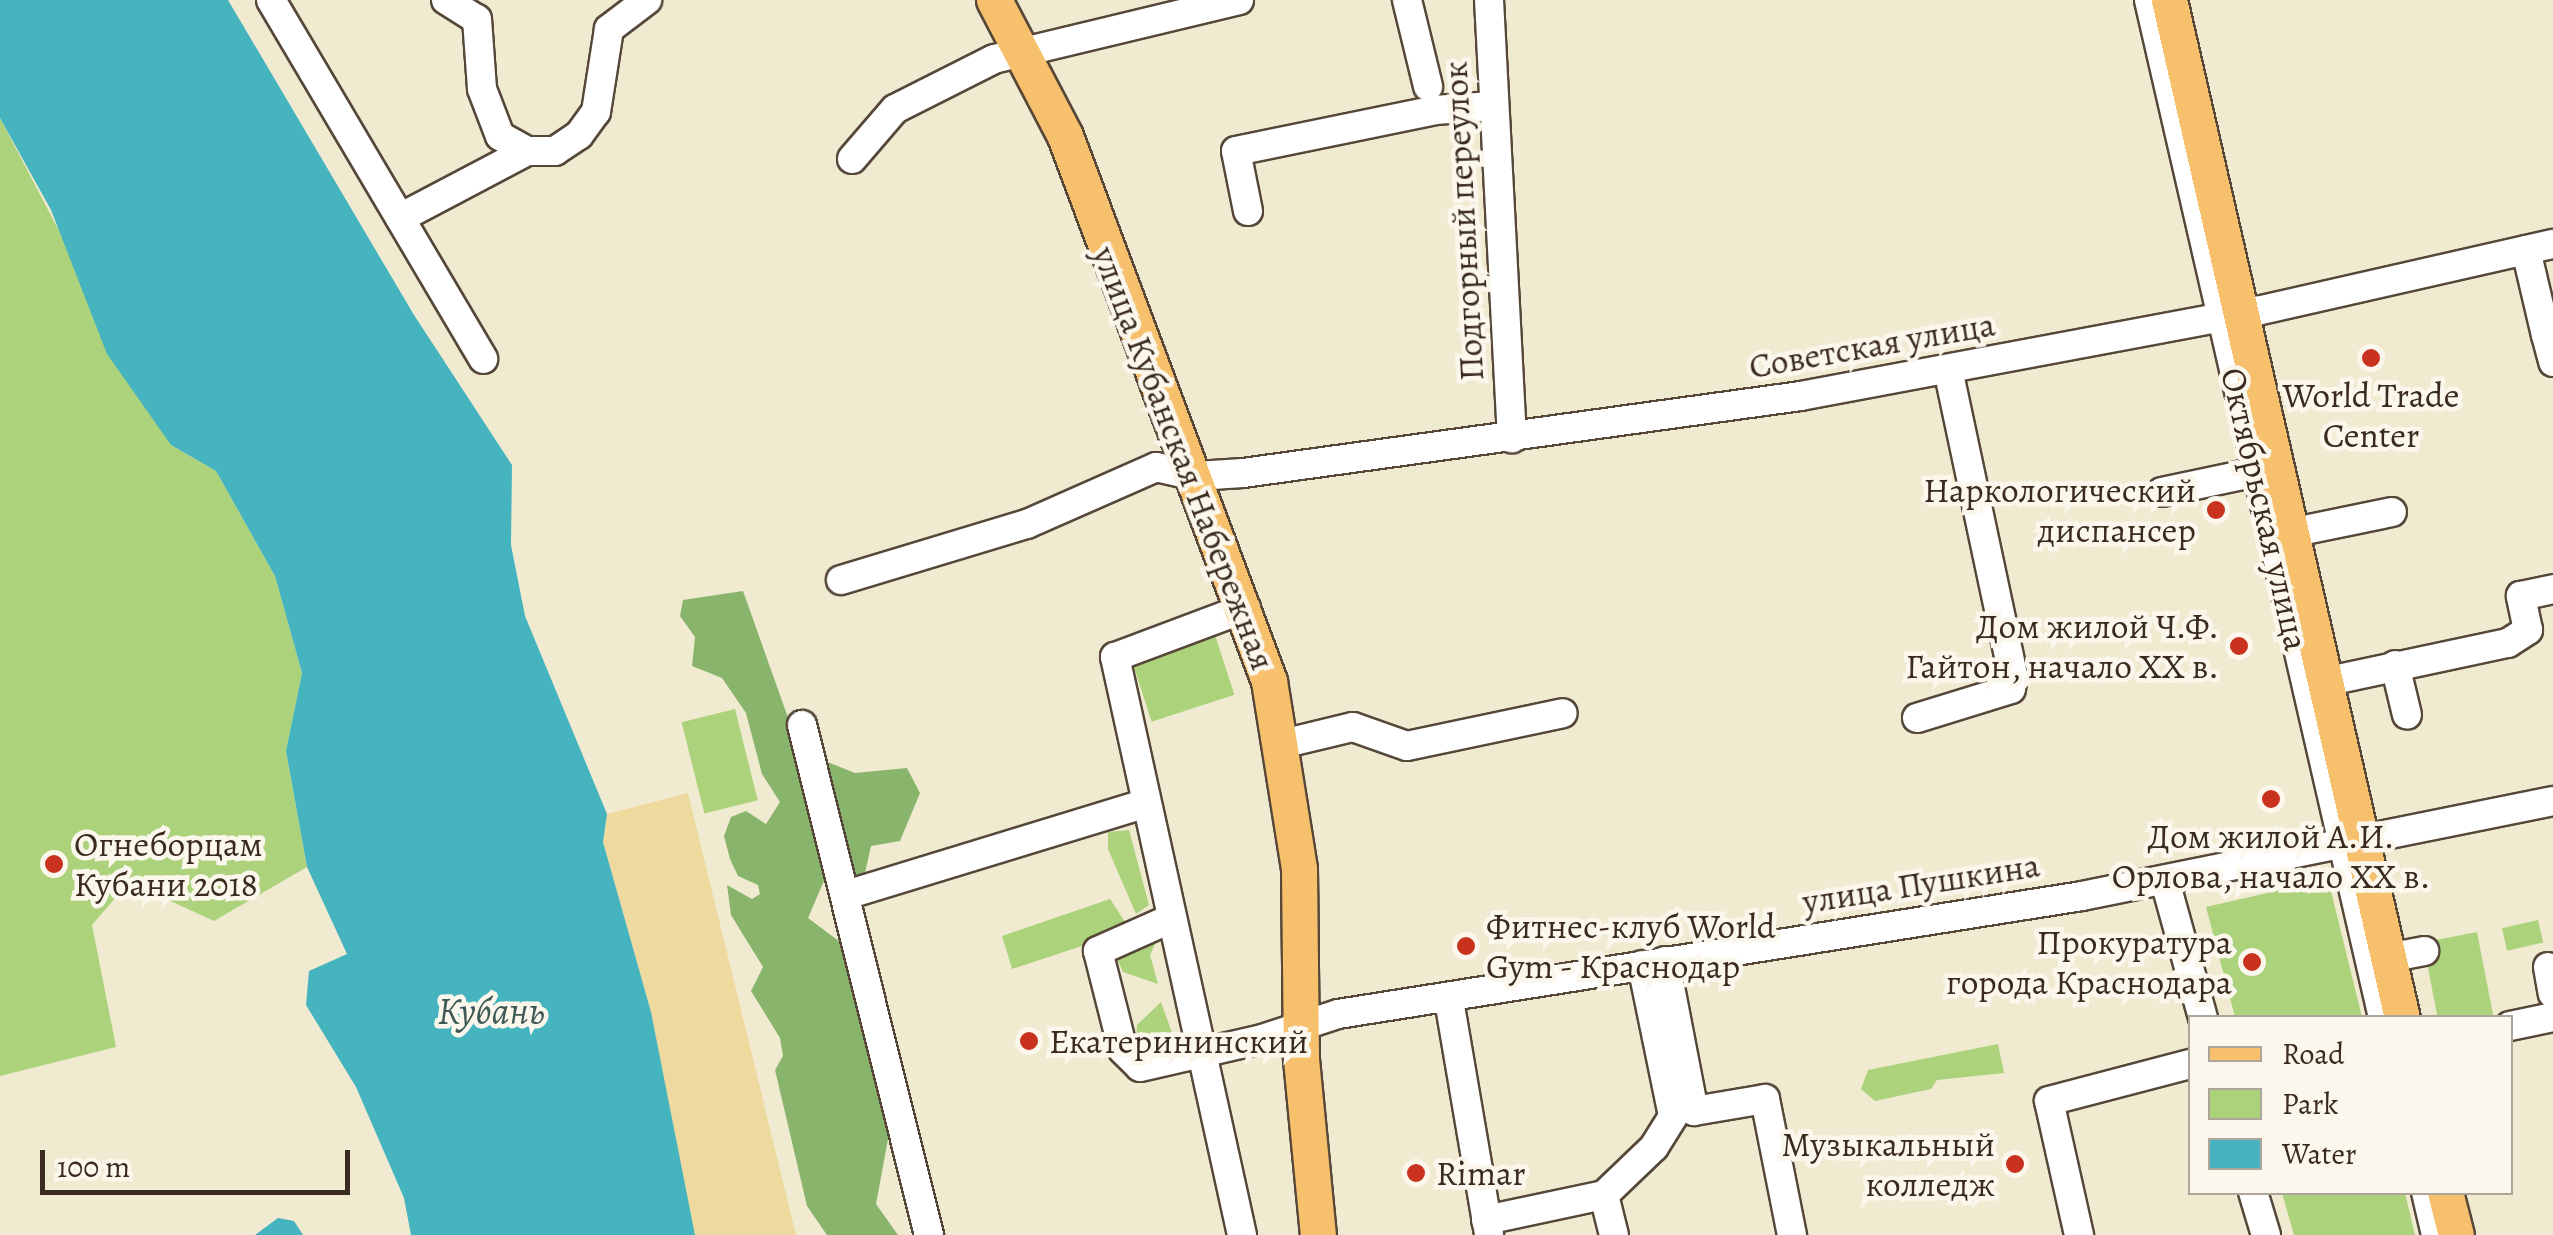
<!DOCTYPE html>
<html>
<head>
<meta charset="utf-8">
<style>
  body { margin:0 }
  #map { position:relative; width:2553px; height:1235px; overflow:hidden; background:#f0ead1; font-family:Alegreya,serif }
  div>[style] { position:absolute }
  .green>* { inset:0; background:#acd27c; transform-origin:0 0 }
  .forest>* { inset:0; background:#89b46c }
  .sand>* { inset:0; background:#eeda9e }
  .water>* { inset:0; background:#46b4bf }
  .roads { filter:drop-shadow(2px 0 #564739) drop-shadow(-2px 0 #564739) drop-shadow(0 2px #564739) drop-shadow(0 -2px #564739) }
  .minor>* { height:28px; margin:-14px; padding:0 14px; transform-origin:14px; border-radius:14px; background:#fff }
  .major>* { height:35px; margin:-17.5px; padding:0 17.5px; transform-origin:17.5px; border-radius:17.5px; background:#f7c06c }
  .dots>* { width:28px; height:28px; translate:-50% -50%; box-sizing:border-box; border:5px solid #fbf7ec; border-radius:50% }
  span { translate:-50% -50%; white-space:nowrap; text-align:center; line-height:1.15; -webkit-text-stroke:9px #fbf7ec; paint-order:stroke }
  .street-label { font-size:35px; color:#3b2a1e }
  .poi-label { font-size:35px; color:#3b2a1e }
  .right { translate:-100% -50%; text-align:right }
  .left { translate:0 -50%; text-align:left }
  .water-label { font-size:38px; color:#3f5a56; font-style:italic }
  .legend { position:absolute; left:2188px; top:1015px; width:325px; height:180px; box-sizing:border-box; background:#fbf7ec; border:2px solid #aea59a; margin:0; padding:12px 18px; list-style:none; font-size:30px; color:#3b2a1e }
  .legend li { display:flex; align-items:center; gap:20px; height:50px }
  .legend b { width:50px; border:2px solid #aea59a }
  .scale { position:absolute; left:40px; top:1150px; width:310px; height:45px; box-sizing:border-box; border:5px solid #3b2a1e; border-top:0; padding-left:12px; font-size:30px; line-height:35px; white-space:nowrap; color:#3b2a1e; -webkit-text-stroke:8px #fbf7ec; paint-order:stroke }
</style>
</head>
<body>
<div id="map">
  <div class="green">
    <i style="clip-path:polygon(0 118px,171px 445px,216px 471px,275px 576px,302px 673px,286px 751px,307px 867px,214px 921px,129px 882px,92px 925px,116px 1047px,0 1076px)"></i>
    <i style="left:1214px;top:632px;width:66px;height:87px;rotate:72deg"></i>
    <i style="left:735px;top:709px;width:94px;height:55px;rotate:76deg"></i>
    <i style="clip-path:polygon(1129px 830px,1149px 905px,1136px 914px,1108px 849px,1108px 832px)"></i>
    <i style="clip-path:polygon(2328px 879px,2362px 1017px,2235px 1017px,2206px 907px)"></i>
    <i style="clip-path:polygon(1110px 899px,1125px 922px,1088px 944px,1012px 969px,1002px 936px)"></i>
    <i style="left:2538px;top:920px;width:23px;height:37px;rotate:77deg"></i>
    <i style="left:2477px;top:932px;width:86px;height:55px;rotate:79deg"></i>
    <i style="clip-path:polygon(1158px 938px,1150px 955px,1158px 984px,1123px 972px,1116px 956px)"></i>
    <i style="clip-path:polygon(1161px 1002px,1174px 1038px,1136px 1043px,1137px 1025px)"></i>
    <i style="clip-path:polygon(1998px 1044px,2004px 1073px,1937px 1080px,1931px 1089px,1875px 1101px,1861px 1089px,1868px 1070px)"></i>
    <i style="clip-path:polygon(2282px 1193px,2405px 1193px,2415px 1235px,2294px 1235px)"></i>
  </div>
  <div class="forest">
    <i style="clip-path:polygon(743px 591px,807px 771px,830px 763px,855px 773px,907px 768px,920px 793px,900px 841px,871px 846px,865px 873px,856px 878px,822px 829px,816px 844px,826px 876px,808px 918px,840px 942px,866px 1030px,890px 1128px,876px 1204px,898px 1235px,827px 1235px,807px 1206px,775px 1070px,783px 1056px,780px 1038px,751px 991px,763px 967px,731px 915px,727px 885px,752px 899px,760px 894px,758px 885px,738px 876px,730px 859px,724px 836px,731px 817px,746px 811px,766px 824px,780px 802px,762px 774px,746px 713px,722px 678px,692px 666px,695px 637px,680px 616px,683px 600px)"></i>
  </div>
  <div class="sand">
    <i style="clip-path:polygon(688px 793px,796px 1235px,695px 1235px,690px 1215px,651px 1012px,603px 842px,607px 814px)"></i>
  </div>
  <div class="water">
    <i style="clip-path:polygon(0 0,228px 0,414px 315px,512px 465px,511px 545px,525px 616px,607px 814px,603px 842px,651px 1012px,695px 1235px,411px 1235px,404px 1198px,356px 1087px,306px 1005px,309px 971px,347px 954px,307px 867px,286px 751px,302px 673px,275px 576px,216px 471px,171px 445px,107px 354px,51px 210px,0 118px)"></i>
    <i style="clip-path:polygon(278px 1218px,294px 1221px,303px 1235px,255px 1235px)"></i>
  </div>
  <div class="roads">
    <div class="minor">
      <i style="left:271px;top:0;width:417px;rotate:59.4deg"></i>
      <i style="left:446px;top:0;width:36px;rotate:32deg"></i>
      <i style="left:477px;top:19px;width:70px;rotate:85.9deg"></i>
      <i style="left:482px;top:89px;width:50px;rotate:69deg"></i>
      <i style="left:500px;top:136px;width:31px;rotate:29deg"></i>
      <i style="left:527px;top:151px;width:28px"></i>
      <i style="left:555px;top:151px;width:29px;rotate:-34deg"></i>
      <i style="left:579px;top:135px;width:29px;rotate:-54deg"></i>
      <i style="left:596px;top:112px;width:84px;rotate:-81.1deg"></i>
      <i style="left:609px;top:29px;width:48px;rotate:-37.3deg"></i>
      <i style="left:1407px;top:0;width:89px;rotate:76.3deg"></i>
      <i style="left:1489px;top:0;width:439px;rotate:87deg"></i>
      <i style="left:2149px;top:0;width:1045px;rotate:77.05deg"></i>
      <i style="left:852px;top:159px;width:66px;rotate:-49.3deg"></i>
      <i style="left:895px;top:109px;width:111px;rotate:-26.8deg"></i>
      <i style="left:994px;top:59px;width:252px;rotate:-13.5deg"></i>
      <i style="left:1248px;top:211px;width:61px;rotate:-101.3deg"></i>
      <i style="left:1236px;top:151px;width:203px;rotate:-11.6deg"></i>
      <i style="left:1435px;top:110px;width:57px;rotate:-4deg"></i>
      <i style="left:400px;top:218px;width:144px;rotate:-27.8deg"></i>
      <i style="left:2526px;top:250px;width:87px;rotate:76.8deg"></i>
      <i style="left:2546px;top:335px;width:7px;rotate:-16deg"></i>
      <i style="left:2546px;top:335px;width:28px;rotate:75deg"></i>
      <i style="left:2162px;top:492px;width:97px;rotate:-11.9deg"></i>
      <i style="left:2290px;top:533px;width:104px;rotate:-11.6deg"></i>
      <i style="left:841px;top:580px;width:194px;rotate:-16.8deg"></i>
      <i style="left:1027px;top:524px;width:141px;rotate:-23.8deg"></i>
      <i style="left:1156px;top:467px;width:41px;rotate:12.7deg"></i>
      <i style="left:1196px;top:476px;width:47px;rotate:-3.7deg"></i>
      <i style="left:1243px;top:473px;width:563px;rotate:-7.86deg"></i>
      <i style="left:1801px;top:396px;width:464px;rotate:-10.6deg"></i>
      <i style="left:2257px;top:311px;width:303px;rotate:-12.8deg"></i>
      <i style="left:2395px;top:665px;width:51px;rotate:76.5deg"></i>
      <i style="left:2324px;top:682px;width:188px;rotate:-12deg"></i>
      <i style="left:2508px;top:643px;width:24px;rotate:-33deg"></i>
      <i style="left:2528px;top:630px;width:35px;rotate:-102deg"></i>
      <i style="left:2521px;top:596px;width:33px;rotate:-12deg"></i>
      <i style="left:1917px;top:718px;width:98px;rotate:-17.1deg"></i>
      <i style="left:2011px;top:689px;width:14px;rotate:-82deg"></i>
      <i style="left:2013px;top:675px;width:312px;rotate:-102deg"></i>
      <i style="left:802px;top:725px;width:526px;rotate:76.02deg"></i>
      <i style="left:1282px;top:744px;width:73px;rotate:-13.5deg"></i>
      <i style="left:1353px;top:727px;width:57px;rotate:19.4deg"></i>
      <i style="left:1407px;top:746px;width:159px;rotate:-11.9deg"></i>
      <i style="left:2165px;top:881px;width:142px;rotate:74.5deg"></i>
      <i style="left:846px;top:895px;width:314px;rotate:-17deg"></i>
      <i style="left:1170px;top:919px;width:79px;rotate:156deg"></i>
      <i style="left:1098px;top:951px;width:102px;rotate:75.8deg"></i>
      <i style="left:1123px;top:1050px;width:24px;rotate:45deg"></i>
      <i style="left:1140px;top:1067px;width:125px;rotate:-12.9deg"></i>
      <i style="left:1262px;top:1039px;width:80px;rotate:-18.2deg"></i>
      <i style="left:1338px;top:1014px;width:753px;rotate:-9.01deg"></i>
      <i style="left:2082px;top:896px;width:480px;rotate:-11.4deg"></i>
      <i style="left:2388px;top:958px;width:37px;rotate:-11deg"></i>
      <i style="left:1665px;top:961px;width:153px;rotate:79.1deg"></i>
      <i style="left:1694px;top:1111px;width:72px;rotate:-9.6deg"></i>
      <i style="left:1765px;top:1099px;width:139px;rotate:78.8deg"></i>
      <i style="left:2548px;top:967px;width:27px;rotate:80deg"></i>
      <i style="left:1449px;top:1000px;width:237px;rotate:80.3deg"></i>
      <i style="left:2510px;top:1026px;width:44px;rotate:-11.8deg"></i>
      <i style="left:2253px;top:1192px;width:45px;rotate:73.2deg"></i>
      <i style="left:2426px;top:1192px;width:44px;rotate:76.9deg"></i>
      <i style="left:1604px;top:1195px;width:41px;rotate:76deg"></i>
      <i style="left:1486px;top:1220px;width:121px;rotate:-12deg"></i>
      <i style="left:1604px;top:1195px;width:69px;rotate:-43.8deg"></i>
      <i style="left:1654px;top:1147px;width:36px;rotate:-58deg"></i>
      <i style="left:1673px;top:1116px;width:154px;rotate:-101.6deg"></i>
      <i style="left:1242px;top:1235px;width:592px;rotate:-102.39deg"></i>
      <i style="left:1115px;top:657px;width:140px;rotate:-20.5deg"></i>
      <i style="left:2079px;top:1235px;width:137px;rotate:-102.6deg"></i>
      <i style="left:2049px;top:1101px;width:146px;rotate:-14.7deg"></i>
    </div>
    <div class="major">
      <i style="left:994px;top:0;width:153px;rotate:62.4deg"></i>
      <i style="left:1065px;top:136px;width:582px;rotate:69.48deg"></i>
      <i style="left:1269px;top:681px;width:190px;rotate:80.9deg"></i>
      <i style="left:1299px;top:869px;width:190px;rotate:89.4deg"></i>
      <i style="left:1301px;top:1059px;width:177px;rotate:84.5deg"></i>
      <i style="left:2169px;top:0;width:1044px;rotate:77.11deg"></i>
      <i style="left:2445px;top:1192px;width:44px;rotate:75.7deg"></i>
    </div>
  </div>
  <div class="dots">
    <i style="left:2371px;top:358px;background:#c8321e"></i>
    <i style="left:2216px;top:510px;background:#c8321e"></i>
    <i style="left:2239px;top:646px;background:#c8321e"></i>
    <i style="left:2271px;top:799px;background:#c8321e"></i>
    <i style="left:54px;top:864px;background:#c8321e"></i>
    <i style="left:1466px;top:946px;background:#c8321e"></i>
    <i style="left:2252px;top:962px;background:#c8321e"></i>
    <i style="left:1029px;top:1041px;background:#c8321e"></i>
    <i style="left:2015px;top:1164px;background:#c8321e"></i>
    <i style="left:1416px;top:1173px;background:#c8321e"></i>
  </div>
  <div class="street-label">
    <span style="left:1463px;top:221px;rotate:-93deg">Подгорный переулок</span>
    <span style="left:1872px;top:345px;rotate:-10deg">Советская улица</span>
    <span style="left:1184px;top:458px;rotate:69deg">улица Кубанская Набережная</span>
    <span style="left:2265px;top:509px;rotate:77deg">Октябрьская улица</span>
    <span style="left:1921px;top:883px;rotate:-9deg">улица Пушкина</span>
  </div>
  <div class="poi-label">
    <span style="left:2371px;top:415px">World Trade<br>Center</span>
    <span class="right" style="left:2196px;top:510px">Наркологический<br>диспансер</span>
    <span class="right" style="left:2219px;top:646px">Дом жилой Ч.Ф.<br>Гайтон, начало XX в.</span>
    <span style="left:2271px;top:856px">Дом жилой А.И.<br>Орлова, начало XX в.</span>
    <span class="left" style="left:74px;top:864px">Огнеборцам<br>Кубани 2018</span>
    <span class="left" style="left:1486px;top:946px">Фитнес-клуб World<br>Gym - Краснодар</span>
    <span class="right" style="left:2232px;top:962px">Прокуратура<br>города Краснодара</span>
    <span class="left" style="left:1049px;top:1041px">Екатерининский</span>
    <span class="right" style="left:1995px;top:1164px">Музыкальный<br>колледж</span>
    <span class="left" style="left:1436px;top:1173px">Rimar</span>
  </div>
  <div class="water-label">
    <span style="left:491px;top:1012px">Кубань</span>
  </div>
  <ul class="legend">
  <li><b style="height:12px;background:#f7c06c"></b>Road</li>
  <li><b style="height:28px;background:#acd27c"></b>Park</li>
  <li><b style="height:28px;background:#46b4bf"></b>Water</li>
  </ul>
  <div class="scale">100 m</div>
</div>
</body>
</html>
